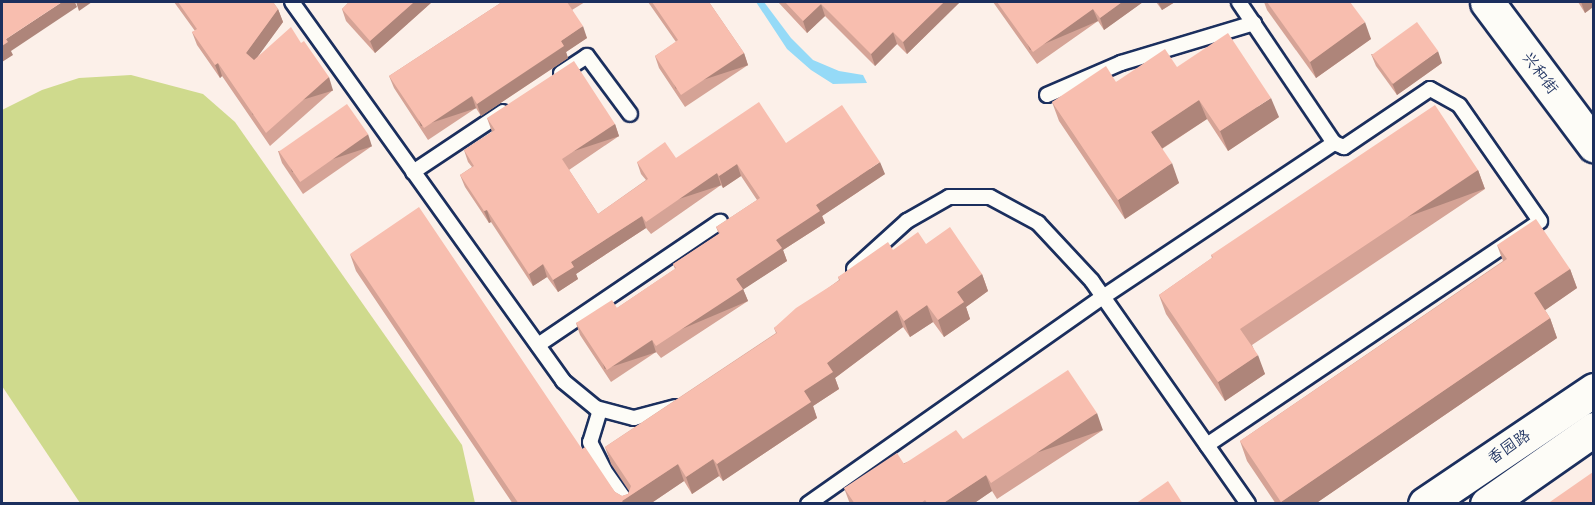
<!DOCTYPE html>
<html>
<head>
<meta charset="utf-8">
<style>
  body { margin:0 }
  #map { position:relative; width:1595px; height:505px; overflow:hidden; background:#fcf0e9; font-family:"Shantell Sans","LXGW WenKai TC",sans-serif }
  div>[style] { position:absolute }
  .green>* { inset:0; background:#cfda8d }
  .water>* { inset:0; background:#95daf7 }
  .roads { filter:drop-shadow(2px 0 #1b2f5e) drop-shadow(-2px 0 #1b2f5e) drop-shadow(0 2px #1b2f5e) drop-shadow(0 -2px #1b2f5e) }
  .service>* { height:14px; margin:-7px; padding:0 7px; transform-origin:7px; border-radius:7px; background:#fdfcf7 }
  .tertiary>* { height:33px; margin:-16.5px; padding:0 16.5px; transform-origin:16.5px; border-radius:16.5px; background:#fdfcf7 }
  .wall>* { inset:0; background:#d5a396 }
  .shaded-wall>* { inset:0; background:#ae857a; transform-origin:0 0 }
  .building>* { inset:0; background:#f8beaf; transform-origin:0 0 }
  span { translate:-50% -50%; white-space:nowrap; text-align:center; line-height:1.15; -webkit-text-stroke:4.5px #fdfcf7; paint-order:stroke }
  .street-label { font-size:16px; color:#1b2f5e }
  .frame { position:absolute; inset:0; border:3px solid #1b2f5e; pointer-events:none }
</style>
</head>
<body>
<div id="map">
  <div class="green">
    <i style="clip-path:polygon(131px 75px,203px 94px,235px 122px,462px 445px,475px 503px,80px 503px,2px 386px,2px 110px,42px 90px,79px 78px)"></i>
  </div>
  <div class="water">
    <i style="clip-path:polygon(756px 2px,764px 2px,791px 38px,813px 60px,839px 71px,863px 75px,867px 83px,833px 84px,811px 70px,787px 49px)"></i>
  </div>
  <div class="roads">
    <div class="service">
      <i style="left:292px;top:2px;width:466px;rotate:54.4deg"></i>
      <i style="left:563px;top:381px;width:43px;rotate:39.3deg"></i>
      <i style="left:596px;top:408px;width:39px;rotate:15deg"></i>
      <i style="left:634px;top:418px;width:43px;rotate:-14.7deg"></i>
      <i style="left:561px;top:73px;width:31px;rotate:-33deg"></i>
      <i style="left:587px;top:56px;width:72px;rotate:53.4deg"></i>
      <i style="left:1047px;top:95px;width:81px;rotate:-23.4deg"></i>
      <i style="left:1121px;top:63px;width:139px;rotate:-16.7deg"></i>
      <i style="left:413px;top:172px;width:108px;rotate:-33.7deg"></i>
      <i style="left:854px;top:269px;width:72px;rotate:-42.2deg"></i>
      <i style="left:907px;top:221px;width:48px;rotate:-29.7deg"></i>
      <i style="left:949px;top:197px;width:41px"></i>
      <i style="left:990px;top:197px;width:55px;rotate:28.4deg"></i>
      <i style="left:1038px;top:223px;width:79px;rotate:47deg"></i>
      <i style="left:1092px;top:281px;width:272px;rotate:55deg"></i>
      <i style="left:538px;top:345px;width:220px;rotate:-34.1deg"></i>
      <i style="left:600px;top:410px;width:34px;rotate:107deg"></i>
      <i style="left:590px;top:442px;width:31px;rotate:63deg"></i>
      <i style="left:604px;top:470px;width:42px;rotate:54.8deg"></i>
      <i style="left:1207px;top:445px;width:401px;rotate:-33.9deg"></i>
      <i style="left:1540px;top:221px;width:141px;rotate:-124.9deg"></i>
      <i style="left:1459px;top:105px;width:33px;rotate:-151deg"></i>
      <i style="left:1430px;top:89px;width:104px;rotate:146deg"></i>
      <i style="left:1344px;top:147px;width:11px;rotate:-158deg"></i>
      <i style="left:1334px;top:143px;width:170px;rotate:-124deg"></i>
      <i style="left:808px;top:504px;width:360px;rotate:-35.1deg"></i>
      <i style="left:1103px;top:297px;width:278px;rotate:-33.7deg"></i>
    </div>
    <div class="tertiary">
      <i style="left:1487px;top:2px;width:179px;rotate:53.2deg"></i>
      <i style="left:1425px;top:504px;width:204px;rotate:-34deg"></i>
      <i style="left:1487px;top:504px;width:131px;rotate:-35deg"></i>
    </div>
  </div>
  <div class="wall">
    <i style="clip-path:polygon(174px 2px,273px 2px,278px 9px,283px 22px,257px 57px,333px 90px,270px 146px,222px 76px,220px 78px,197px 45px,192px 32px,195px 31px)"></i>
    <i style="clip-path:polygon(349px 2px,432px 2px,375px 53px,346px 21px,342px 9px)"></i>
    <i style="clip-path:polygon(502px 2px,585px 2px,572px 10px,587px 38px,566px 52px,568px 58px,481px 116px,476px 108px,428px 140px,394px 88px,389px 76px)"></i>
    <i style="clip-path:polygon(648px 2px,709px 2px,744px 53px,748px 65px,685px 107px,659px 68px,655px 56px,676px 42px)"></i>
    <i style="clip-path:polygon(778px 2px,960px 2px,907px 54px,897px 44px,875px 66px,825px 16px,807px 33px)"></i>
    <i style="clip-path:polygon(993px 2px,1143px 2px,1104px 30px,1098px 21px,1037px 64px)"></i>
    <i style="clip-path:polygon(1156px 2px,1175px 2px,1162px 10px)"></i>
    <i style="clip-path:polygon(1264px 2px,1350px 2px,1371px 39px,1316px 78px,1267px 10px)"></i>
    <i style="clip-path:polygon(1578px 2px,1593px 2px,1593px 7px,1585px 13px)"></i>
    <i style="clip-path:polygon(1371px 54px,1442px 63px,1397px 95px,1376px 66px)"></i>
    <i style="clip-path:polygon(1177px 67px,1279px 117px,1228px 151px,1207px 119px,1162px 149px,1179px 183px,1125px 219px,1059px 121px,1052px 102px,1116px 82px)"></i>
    <i style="clip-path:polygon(487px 118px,615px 124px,619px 136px,569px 170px,598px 214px,646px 180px,641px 174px,637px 162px,676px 158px,786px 143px,885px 174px,822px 216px,825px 223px,783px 250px,787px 261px,743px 289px,748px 301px,661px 358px,656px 352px,611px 382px,580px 335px,576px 323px,617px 308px,675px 269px,673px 264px,719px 234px,716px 227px,757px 200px,741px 176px,723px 188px,721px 185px,651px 234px,646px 228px,576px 274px,578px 279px,558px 292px,547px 277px,533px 286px,491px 222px,489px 223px,465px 187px,460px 175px,472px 167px,468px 162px,464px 150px,492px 132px)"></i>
    <i style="clip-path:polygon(372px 146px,303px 194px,282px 163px,278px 151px)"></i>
    <i style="clip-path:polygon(1478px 170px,1485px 189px,1252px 345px,1265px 374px,1225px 401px,1166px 314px,1159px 295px,1212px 258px,1211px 255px)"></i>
    <i style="clip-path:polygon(926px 244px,982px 274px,988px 291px,966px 307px,970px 319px,944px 337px,933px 322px,910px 337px,903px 327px,835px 378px,839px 389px,813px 406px,817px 418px,723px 481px,719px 476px,692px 494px,684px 481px,650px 504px,513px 504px,356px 271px,350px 254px,582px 449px,615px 492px,622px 496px,628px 494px,629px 491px,611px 464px,605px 447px,776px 333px,774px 328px,839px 280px,838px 277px,893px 250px)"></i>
    <i style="clip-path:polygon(1497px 245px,1570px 269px,1577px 288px,1545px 310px,1550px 318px,1557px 338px,1315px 504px,1276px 504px,1247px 461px,1240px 441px,1503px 261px)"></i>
    <i style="clip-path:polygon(1103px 430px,997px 499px,992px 491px,973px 504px,850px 504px,844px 488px,963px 439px)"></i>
  </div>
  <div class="shaded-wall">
    <i style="clip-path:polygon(62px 2px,75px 2px,77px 7px,11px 51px,13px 55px,2px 62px,2px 46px,6px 39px)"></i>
    <i style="clip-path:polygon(76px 2px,92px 2px,79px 11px)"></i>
    <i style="clip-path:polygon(414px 2px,432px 2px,375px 53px,370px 41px)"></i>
    <i style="clip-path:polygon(944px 2px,960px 2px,907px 54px,903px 42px)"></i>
    <i style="clip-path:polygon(1122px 2px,1143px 2px,1104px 30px,1100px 18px)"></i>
    <i style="clip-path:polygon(1158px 2px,1175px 2px,1162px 10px)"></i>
    <i style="clip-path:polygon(1581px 2px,1593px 2px,1593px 7px,1585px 13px)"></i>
    <i style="clip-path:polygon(821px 4px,825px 16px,807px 33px,803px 21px)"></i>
    <i style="clip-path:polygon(278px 9px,283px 22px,251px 66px,246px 53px)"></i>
    <i style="left:1093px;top:9px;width:13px;height:74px;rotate:67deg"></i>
    <i style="clip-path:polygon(1365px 22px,1371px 39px,1316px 78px,1310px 62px)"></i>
    <i style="clip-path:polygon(583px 26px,587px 38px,566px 52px,568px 58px,481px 116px,477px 104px,561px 41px)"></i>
    <i style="clip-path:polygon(893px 32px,897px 44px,875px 66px,871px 54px)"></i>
    <i style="clip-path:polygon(1438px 51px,1442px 63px,1397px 95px,1392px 83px)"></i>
    <i style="left:744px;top:53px;width:13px;height:76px;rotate:72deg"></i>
    <i style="clip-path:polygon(218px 63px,222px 76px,220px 78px,215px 65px)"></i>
    <i style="left:329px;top:77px;width:14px;height:84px;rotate:73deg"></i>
    <i style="left:472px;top:96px;width:13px;height:58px;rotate:72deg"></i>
    <i style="clip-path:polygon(1271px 98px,1279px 117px,1228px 151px,1220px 131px)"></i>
    <i style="clip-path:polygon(1199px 100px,1207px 119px,1158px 151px,1151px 132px)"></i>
    <i style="left:615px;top:124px;width:13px;height:64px;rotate:72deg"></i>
    <i style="left:368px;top:134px;width:13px;height:84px;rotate:72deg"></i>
    <i style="clip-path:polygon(880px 162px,885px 174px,822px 216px,825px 223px,783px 250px,787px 261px,741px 291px,736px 279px,776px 240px,816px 205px)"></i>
    <i style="clip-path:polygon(1172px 163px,1179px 183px,1125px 219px,1118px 200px)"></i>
    <i style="clip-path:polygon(737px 164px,741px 176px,723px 188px,719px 176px)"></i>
    <i style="left:1478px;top:170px;width:20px;height:286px;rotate:70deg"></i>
    <i style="left:717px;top:173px;width:13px;height:86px;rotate:72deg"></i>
    <i style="clip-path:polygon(487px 210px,491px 222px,489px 223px,484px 211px)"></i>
    <i style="clip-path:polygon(642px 216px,646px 228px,576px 274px,578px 279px,558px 292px,553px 280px,571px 262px)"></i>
    <i style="clip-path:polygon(543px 264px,547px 277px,533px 286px,529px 274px)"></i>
    <i style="clip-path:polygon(1570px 269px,1577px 288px,1541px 313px,1534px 293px)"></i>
    <i style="clip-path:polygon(982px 274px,988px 291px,966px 307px,970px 319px,944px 337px,938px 320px,957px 292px)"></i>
    <i style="left:743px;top:289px;width:13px;height:104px;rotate:67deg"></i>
    <i style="clip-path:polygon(927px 305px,933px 322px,910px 337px,904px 321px)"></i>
    <i style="clip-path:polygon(897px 310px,903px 327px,835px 378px,839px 389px,813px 406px,817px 418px,723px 481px,717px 464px,804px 391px,827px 363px)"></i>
    <i style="clip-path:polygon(1550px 318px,1557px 338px,1315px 504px,1282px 504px,1281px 502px)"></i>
    <i style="left:652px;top:340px;width:13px;height:54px;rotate:72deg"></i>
    <i style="clip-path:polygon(1258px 355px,1265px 374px,1225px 401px,1218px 382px)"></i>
    <i style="left:1097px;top:413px;width:18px;height:127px;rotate:71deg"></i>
    <i style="clip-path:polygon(713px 459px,719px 476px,692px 494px,686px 477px)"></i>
    <i style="clip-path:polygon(678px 464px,684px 481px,650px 504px,623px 504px,622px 501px)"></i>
    <i style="clip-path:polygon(986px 475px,992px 491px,973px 504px,942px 504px)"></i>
  </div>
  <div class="building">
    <i style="clip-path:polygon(2px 2px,62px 2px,6px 39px,8px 42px,2px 46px)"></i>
    <i style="clip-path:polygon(178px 2px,273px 2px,278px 9px,246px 53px,254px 60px,291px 27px,301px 43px,304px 41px,329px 77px,266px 133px,218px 63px,215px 65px,192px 32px,197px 29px)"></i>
    <i style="clip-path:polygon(349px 2px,414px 2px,370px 41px,342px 9px)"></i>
    <i style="clip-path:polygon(502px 2px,567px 2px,583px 26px,561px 41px,564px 46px,477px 104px,472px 96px,424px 128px,389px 76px)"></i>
    <i style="clip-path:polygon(652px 2px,709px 2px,744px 53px,681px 95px,655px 56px,678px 40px)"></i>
    <i style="clip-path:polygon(785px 2px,944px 2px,903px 42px,893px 32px,871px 54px,821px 4px,803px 21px)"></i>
    <i style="clip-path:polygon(997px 2px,1122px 2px,1100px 18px,1093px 9px,1033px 52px)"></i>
    <i style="clip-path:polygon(1267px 2px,1350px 2px,1365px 22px,1310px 62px)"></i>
    <i style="left:1417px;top:22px;width:36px;height:56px;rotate:54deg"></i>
    <i style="clip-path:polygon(1228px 33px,1271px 98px,1220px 131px,1199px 100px,1151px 132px,1172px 163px,1118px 200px,1052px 102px,1106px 66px,1116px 82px,1165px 49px,1177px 67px)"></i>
    <i style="clip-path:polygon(574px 61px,615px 124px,562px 159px,598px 214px,648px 179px,637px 162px,665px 142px,676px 158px,759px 102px,786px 143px,842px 105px,880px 162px,816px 205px,820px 211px,776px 240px,782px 248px,736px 279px,743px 289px,656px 346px,652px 340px,607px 370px,576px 323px,612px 300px,617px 308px,676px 268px,673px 264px,720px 233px,716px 227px,760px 198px,737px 164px,719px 176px,717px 173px,646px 222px,642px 216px,571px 262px,574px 267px,553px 280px,543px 264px,529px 274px,487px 210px,484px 211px,460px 175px,474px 166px,464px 150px,495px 130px,487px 118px)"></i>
    <i style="left:347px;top:104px;width:37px;height:83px;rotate:55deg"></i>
    <i style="clip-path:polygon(1435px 105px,1478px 170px,1240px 329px,1258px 355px,1218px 382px,1159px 295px,1213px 257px,1211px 255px)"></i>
    <i style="clip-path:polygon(419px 207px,582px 449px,585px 447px,615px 492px,622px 496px,628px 494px,631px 486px,605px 447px,777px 333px,774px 328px,796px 308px,840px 280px,838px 277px,888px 242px,893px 250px,918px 232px,926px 244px,950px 227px,982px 274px,957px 292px,964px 302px,938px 320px,927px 305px,904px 321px,897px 310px,827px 363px,833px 372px,804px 391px,811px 402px,717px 464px,713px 459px,686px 477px,678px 464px,622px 501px,624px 504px,519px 504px,350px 254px)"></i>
    <i style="clip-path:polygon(1536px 219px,1570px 269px,1534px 293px,1550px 318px,1281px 502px,1240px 441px,1507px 259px,1497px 245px)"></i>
    <i style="clip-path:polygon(1068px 370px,1097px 413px,991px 483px,986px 475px,942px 504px,928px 504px,925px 500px,920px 504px,855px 504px,844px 488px,897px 453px,904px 464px,956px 430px,963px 439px)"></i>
    <i style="clip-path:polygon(1593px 472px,1593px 504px,1547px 504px)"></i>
    <i style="clip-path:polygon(1168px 481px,1183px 504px,1135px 504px)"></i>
  </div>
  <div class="street-label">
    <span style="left:1540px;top:73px;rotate:53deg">兴和街</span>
    <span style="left:1509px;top:447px;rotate:-34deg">香园路</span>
  </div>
  <div class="frame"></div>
</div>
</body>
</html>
